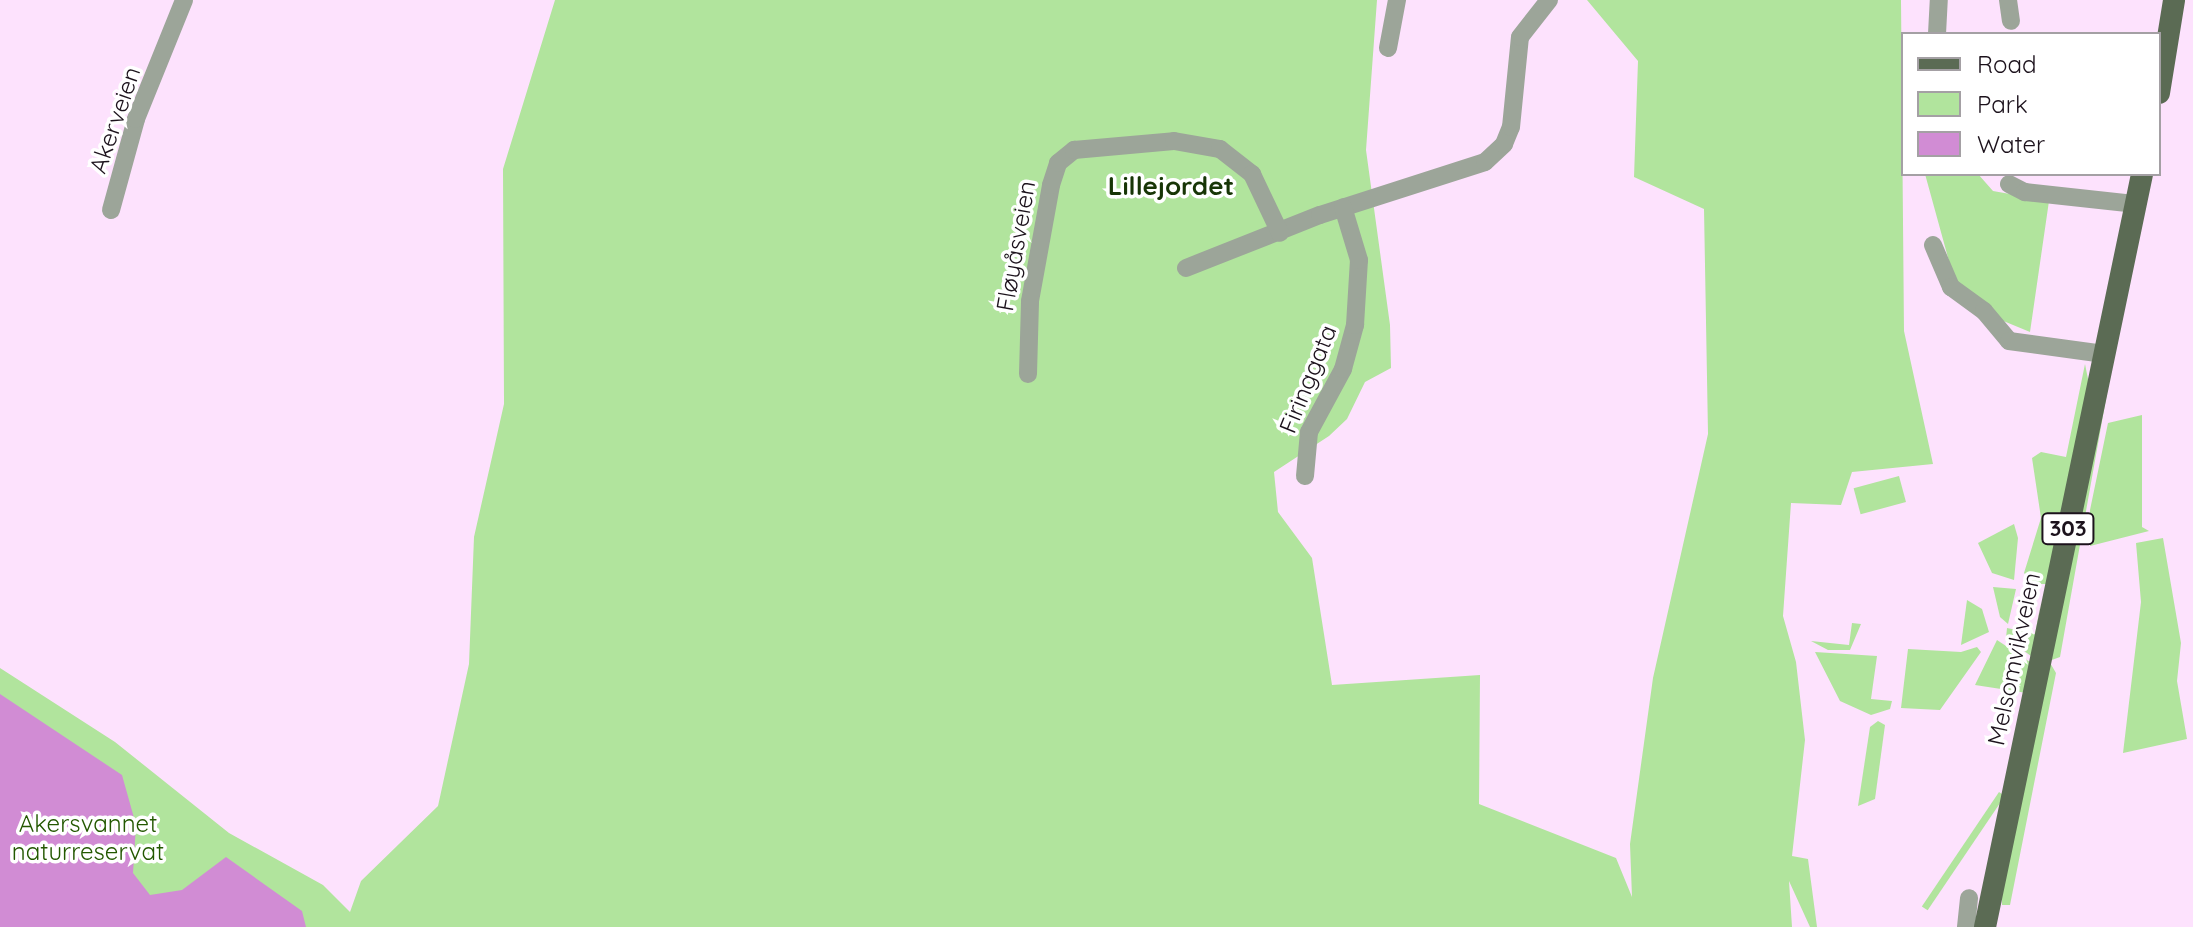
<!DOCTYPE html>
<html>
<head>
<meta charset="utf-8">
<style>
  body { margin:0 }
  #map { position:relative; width:2193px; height:927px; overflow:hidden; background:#fde2fd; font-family:Quicksand,sans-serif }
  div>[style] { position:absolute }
  .green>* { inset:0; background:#b1e49d; transform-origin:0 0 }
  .water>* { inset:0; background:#d18cd4 }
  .minor>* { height:18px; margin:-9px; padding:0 9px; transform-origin:9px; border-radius:9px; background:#9ca599 }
  .major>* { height:22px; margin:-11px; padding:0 11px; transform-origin:11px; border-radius:11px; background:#5b6b54 }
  span { translate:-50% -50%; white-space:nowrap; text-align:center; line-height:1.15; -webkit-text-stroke:7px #fff; paint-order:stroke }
  .shield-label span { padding:2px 6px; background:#fff; border:2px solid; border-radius:6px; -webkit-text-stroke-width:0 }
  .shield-label { font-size:22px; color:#1c121c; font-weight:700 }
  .street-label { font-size:24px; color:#1c121c }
  .park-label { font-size:24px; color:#235800 }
  .neighbourhood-label { font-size:26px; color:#173506; font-weight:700 }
  .legend { position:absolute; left:1901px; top:32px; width:260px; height:144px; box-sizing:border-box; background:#fff; border:2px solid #a4a0a4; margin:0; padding:10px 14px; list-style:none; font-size:24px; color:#1c121c }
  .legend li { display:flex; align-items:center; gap:16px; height:40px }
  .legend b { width:40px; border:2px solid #a4a0a4 }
</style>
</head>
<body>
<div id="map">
  <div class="green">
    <i style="clip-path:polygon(555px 0,1377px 0,1366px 150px,1390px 325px,1391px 368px,1365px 382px,1347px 419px,1329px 436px,1274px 472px,1278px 512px,1312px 558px,1332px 685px,1480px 675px,1479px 804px,1616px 858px,1632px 897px,1630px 844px,1653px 678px,1708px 434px,1704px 209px,1634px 177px,1638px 61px,1587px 0,1901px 0,1904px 331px,1933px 464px,1852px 472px,1841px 505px,1791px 503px,1783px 616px,1796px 662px,1805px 740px,1792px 856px,1808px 859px,1817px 927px,1810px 927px,1789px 881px,1792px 927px,0 927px,0 668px,115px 742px,229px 833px,323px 885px,350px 912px,361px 881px,438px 806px,469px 664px,474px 537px,504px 404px,503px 169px)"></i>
    <i style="clip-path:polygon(1925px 174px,1978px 174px,1993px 191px,2049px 201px,2030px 332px,2001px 320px,1955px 283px)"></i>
    <i style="clip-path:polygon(2085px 364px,2090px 389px,2047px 584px,2035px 584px,2024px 573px,2041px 518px,2032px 458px,2041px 452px,2066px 457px)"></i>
    <i style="clip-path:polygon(2109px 382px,2060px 657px,2049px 661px,2056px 673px,2010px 905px,2002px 905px,2001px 880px)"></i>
    <i style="clip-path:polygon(2142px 415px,2142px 527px,2149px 531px,2090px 546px,2090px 510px,2108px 423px)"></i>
    <i style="left:1899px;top:476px;width:27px;height:47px;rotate:75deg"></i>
    <i style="clip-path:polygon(2014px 524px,2018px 538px,2014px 580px,1992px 573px,1978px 543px)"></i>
    <i style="clip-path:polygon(2163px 538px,2181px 643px,2177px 681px,2187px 739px,2123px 753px,2141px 602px,2136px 543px)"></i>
    <i style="clip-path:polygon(1993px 587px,2016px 589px,2008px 624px,2000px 617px)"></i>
    <i style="clip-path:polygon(1967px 600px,1982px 609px,1989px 632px,1961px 645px)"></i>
    <i style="clip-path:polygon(2041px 602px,2027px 693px,1975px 685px,1997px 640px,2030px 662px,2031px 656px,2006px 638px,2007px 628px,2035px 634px)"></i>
    <i style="clip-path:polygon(1852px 623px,1861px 624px,1850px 650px,1828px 650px,1811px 641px,1849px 645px)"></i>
    <i style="clip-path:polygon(1977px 647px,1981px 652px,1940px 710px,1901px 708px,1908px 649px,1961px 652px)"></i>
    <i style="clip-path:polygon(1815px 652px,1877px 656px,1871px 699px,1892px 701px,1890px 709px,1871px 715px,1840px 701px)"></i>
    <i style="clip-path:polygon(1878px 721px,1885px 725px,1875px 799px,1858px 806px,1870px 727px)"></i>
    <i style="left:1999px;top:792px;width:7px;height:138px;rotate:34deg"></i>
  </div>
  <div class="water">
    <i style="clip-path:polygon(0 694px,122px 775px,136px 825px,133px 873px,150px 895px,182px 890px,226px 857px,302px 911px,306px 927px,0 927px)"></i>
  </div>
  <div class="minor">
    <i style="left:2008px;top:0;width:21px;rotate:82deg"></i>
    <i style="left:1937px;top:34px;width:34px;rotate:-87deg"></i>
    <i style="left:1388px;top:48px;width:49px;rotate:-79.4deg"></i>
    <i style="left:2009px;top:184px;width:18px;rotate:27deg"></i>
    <i style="left:2025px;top:192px;width:112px;rotate:6.2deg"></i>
    <i style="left:111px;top:210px;width:94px;rotate:-74.6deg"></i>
    <i style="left:136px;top:119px;width:128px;rotate:-68deg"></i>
    <i style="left:1933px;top:245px;width:46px;rotate:66.8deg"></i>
    <i style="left:1951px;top:287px;width:41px;rotate:36deg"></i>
    <i style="left:1984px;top:311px;width:39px;rotate:50deg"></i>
    <i style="left:2009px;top:341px;width:96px;rotate:7.8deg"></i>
    <i style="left:1186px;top:268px;width:144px;rotate:-21.6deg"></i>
    <i style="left:1320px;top:215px;width:173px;rotate:-17.8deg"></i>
    <i style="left:1485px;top:162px;width:26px;rotate:-43deg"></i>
    <i style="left:1504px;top:144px;width:18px;rotate:-68deg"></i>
    <i style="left:1511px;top:127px;width:90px;rotate:-84.3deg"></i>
    <i style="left:1520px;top:37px;width:47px;rotate:-51.9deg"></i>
    <i style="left:1028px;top:374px;width:73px;rotate:-88.4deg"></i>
    <i style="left:1030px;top:301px;width:118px;rotate:-79.7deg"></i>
    <i style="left:1051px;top:185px;width:23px;rotate:-72deg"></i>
    <i style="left:1058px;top:163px;width:21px;rotate:-39deg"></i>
    <i style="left:1074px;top:150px;width:100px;rotate:-5.1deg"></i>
    <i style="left:1174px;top:141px;width:47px;rotate:9.9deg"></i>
    <i style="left:1220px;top:149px;width:41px;rotate:38deg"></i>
    <i style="left:1252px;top:174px;width:65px;rotate:64.6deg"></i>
    <i style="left:1305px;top:476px;width:44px;rotate:-84.8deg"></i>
    <i style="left:1309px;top:432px;width:72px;rotate:-61.6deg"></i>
    <i style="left:1343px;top:369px;width:46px;rotate:-74.7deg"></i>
    <i style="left:1355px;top:325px;width:65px;rotate:-86.5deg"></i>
    <i style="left:1359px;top:260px;width:55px;rotate:-106.8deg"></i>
    <i style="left:1966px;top:927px;width:29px;rotate:-84deg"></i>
  </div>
  <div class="major">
    <i style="left:2159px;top:93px;width:94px;rotate:-80.8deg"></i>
    <i style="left:1985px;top:927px;width:769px;rotate:-78.22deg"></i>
  </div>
  <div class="shield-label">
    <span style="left:2068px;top:529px">303</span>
  </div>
  <div class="street-label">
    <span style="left:115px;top:120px;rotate:-71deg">Akerveien</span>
    <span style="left:1016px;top:246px;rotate:-80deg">Fløyåsveien</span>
    <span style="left:1308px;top:379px;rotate:-68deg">Firinggata</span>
    <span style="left:2014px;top:659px;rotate:-78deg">Melsomvikveien</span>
  </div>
  <div class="park-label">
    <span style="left:88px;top:838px">Akersvannet<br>naturreservat</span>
  </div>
  <div class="neighbourhood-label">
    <span style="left:1171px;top:186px">Lillejordet</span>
  </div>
  <ul class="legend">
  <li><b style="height:10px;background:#5b6b54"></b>Road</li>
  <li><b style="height:22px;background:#b1e49d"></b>Park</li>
  <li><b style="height:22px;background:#d18cd4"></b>Water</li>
  </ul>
</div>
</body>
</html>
